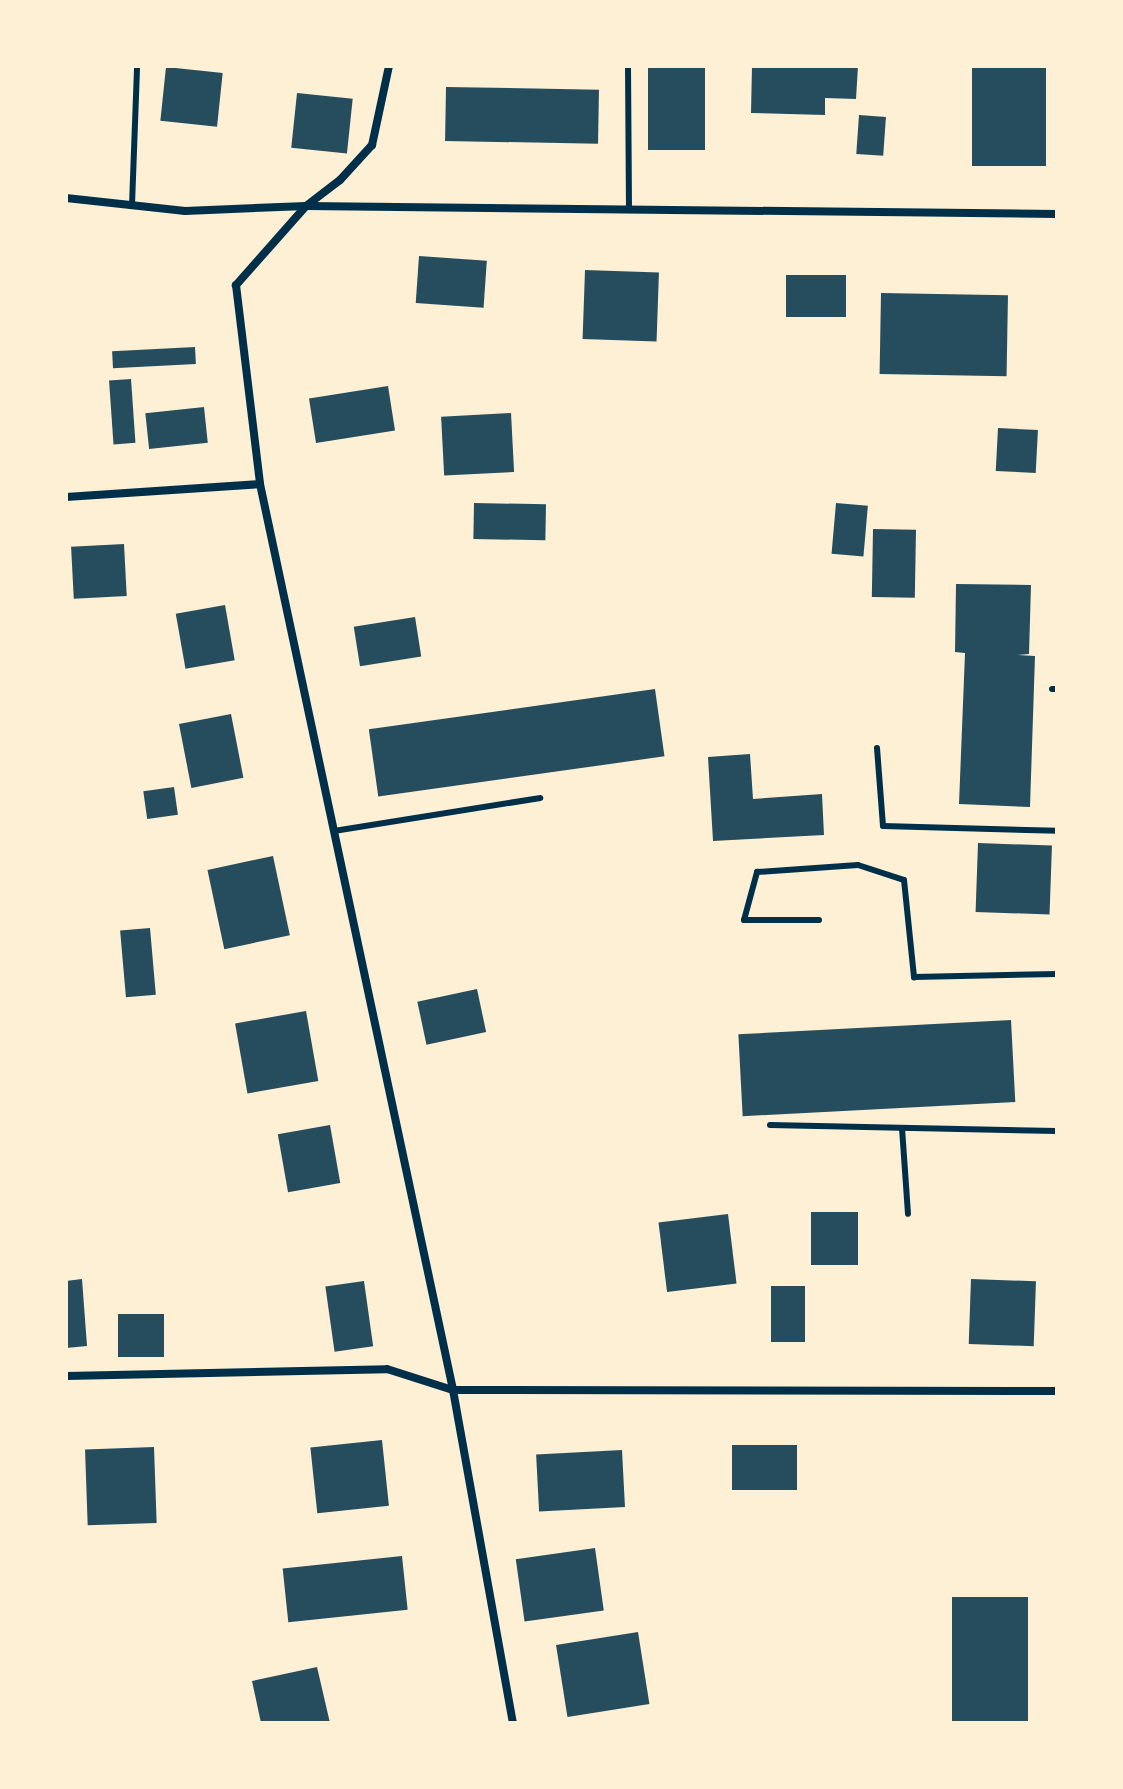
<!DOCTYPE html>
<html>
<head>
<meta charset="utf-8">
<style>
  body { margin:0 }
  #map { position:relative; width:1123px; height:1789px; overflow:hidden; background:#fdf0d5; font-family:"Open Sans",sans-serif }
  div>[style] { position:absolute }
  .building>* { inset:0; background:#264d5e; transform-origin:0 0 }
  .service>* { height:6px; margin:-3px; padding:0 3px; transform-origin:3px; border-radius:3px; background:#003049 }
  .minor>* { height:8px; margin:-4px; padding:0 4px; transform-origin:4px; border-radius:4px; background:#003049 }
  span { translate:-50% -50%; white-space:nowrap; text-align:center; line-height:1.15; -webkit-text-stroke:8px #fdf0d5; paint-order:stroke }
  .frame { position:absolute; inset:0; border:68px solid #fdf0d5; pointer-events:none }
</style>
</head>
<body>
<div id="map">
  <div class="building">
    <i style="left:648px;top:66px;width:57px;height:84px"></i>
    <i style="clip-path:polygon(752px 66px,858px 66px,856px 99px,825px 98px,825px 115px,751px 113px)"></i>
    <i style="left:972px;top:66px;width:74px;height:100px"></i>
    <i style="left:166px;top:67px;width:57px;height:54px;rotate:6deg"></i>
    <i style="left:446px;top:87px;width:153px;height:54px;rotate:1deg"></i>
    <i style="left:297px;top:93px;width:56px;height:55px;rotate:6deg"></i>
    <i style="left:859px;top:115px;width:27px;height:39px;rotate:4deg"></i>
    <i style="left:419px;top:256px;width:68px;height:47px;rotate:4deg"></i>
    <i style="left:585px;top:270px;width:74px;height:69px;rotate:2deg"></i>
    <i style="left:786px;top:275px;width:60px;height:42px"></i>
    <i style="left:881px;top:293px;width:127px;height:81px;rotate:1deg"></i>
    <i style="left:195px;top:347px;width:17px;height:83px;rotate:87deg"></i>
    <i style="left:131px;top:379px;width:64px;height:22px;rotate:86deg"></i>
    <i style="left:388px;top:386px;width:45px;height:80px;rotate:81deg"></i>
    <i style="left:204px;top:407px;width:36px;height:59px;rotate:84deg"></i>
    <i style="left:511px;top:413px;width:59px;height:70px;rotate:87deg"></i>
    <i style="left:998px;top:428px;width:40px;height:43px;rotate:3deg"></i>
    <i style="left:474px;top:503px;width:72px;height:36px;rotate:1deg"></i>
    <i style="left:836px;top:503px;width:32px;height:51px;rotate:5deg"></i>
    <i style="left:873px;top:529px;width:43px;height:68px;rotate:1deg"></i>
    <i style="left:124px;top:544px;width:52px;height:53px;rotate:87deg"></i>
    <i style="clip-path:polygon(956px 584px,1031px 585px,1029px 654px,1018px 655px,1035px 656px,1030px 807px,959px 804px,965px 653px,955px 652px)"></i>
    <i style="left:225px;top:605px;width:56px;height:50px;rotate:80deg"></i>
    <i style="left:415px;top:617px;width:40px;height:62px;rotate:81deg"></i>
    <i style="left:655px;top:689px;width:68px;height:289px;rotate:82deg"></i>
    <i style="left:231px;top:714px;width:65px;height:53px;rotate:79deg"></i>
    <i style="clip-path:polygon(750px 754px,753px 799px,822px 794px,824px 835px,713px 841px,708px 757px)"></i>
    <i style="left:174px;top:787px;width:28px;height:31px;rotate:82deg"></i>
    <i style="left:978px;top:843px;width:74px;height:69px;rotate:2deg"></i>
    <i style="left:273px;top:856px;width:81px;height:67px;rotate:78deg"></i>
    <i style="left:150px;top:928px;width:67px;height:30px;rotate:85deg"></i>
    <i style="left:477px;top:989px;width:44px;height:61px;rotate:78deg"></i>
    <i style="left:306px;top:1011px;width:71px;height:72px;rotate:80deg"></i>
    <i style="left:1011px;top:1020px;width:82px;height:273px;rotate:87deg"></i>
    <i style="left:330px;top:1125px;width:59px;height:53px;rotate:80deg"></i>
    <i style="left:811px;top:1212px;width:47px;height:53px"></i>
    <i style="left:728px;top:1214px;width:70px;height:70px;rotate:83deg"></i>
    <i style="clip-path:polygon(82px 1279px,87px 1346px,66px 1348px,66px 1281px)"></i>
    <i style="left:971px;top:1279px;width:65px;height:65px;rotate:2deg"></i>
    <i style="left:364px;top:1281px;width:66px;height:39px;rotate:82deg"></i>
    <i style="left:771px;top:1286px;width:34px;height:56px"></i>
    <i style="left:118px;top:1314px;width:46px;height:43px"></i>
    <i style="left:382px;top:1440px;width:66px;height:72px;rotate:84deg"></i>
    <i style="left:732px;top:1445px;width:65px;height:45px"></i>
    <i style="left:154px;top:1447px;width:76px;height:69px;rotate:88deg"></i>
    <i style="left:622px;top:1450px;width:57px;height:86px;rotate:87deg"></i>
    <i style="left:595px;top:1548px;width:63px;height:80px;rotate:82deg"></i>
    <i style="left:402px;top:1556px;width:54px;height:120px;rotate:84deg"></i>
    <i style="left:1028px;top:1597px;width:126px;height:76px;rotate:90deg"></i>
    <i style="left:638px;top:1632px;width:73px;height:83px;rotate:81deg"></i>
    <i style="clip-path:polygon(317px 1667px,330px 1723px,261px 1723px,252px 1681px)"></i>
  </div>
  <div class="service">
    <i style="left:628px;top:66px;width:143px;rotate:89.6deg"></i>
    <i style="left:132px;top:205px;width:139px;rotate:-87.9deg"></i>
    <i style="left:1052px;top:689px;width:5px"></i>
    <i style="left:877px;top:748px;width:78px;rotate:85.6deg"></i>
    <i style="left:883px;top:826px;width:174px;rotate:1.6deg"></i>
    <i style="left:334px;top:831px;width:209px;rotate:-9.1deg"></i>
    <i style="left:819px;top:920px;width:75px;rotate:180deg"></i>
    <i style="left:744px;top:920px;width:50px;rotate:-74.8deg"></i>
    <i style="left:757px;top:872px;width:101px;rotate:-4deg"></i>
    <i style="left:858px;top:865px;width:48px;rotate:18.1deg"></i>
    <i style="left:904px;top:880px;width:98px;rotate:84.1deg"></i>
    <i style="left:914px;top:977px;width:143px;rotate:-1.2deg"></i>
    <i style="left:770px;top:1125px;width:287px;rotate:1.2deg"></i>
    <i style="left:902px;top:1128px;width:86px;rotate:86deg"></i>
  </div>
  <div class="minor">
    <i style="left:389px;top:66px;width:81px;rotate:102.1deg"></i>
    <i style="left:372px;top:145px;width:47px;rotate:132.4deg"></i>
    <i style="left:340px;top:180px;width:43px;rotate:142.6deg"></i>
    <i style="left:306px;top:206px;width:106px;rotate:131.5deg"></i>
    <i style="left:236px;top:285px;width:200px;rotate:83.1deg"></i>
    <i style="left:260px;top:484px;width:926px;rotate:77.97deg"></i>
    <i style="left:453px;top:1390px;width:338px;rotate:79.8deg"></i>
    <i style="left:66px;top:198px;width:120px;rotate:6.2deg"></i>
    <i style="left:185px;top:211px;width:121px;rotate:-2.4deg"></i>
    <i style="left:306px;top:206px;width:751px;rotate:0.61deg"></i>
    <i style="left:66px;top:497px;width:194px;rotate:-3.8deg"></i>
    <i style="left:66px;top:1376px;width:321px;rotate:-1.2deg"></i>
    <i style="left:387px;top:1369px;width:69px;rotate:17.7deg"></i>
    <i style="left:453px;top:1390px;width:604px;rotate:0.09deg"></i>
  </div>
  <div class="frame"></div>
</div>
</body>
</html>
